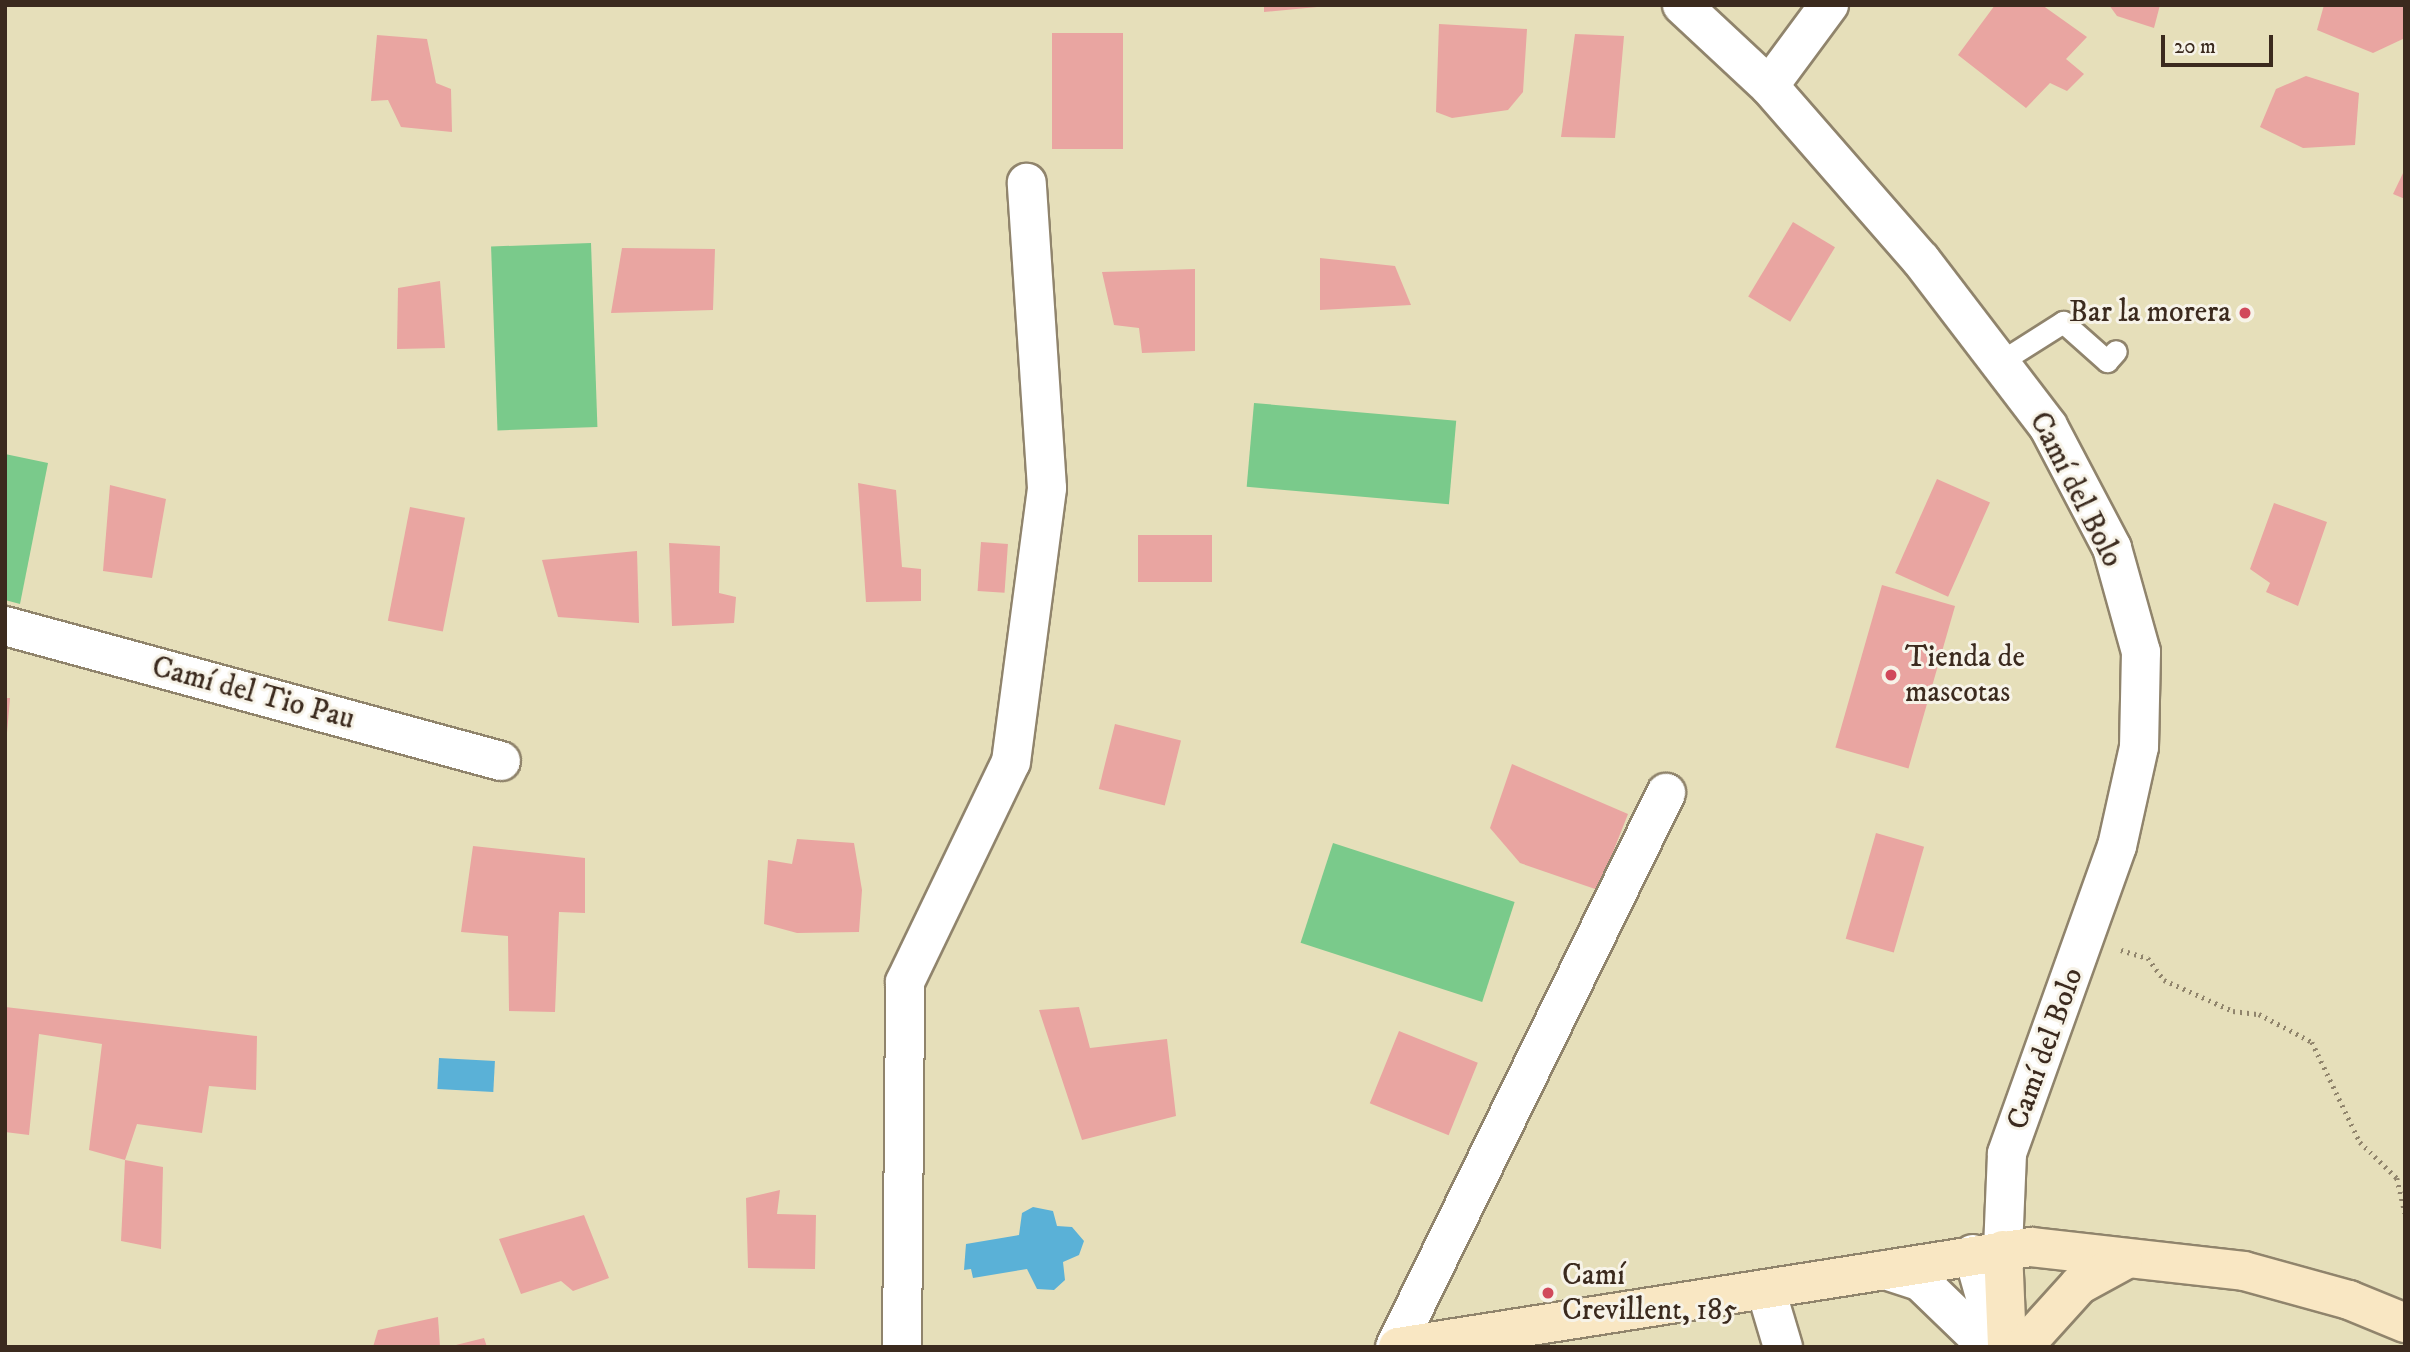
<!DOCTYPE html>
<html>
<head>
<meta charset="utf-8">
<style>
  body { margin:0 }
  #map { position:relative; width:2410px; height:1352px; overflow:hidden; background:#e6dfba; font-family:"IM FELL DW Pica",serif }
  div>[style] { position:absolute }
  .green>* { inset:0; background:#7aca8b; transform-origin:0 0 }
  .water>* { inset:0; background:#5ab1d7; transform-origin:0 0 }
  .building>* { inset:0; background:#e9a5a1; transform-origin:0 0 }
  .path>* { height:4.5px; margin-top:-2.25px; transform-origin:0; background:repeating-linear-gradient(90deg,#90846c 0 2px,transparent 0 7px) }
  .roads { filter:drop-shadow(2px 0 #90846c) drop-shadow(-2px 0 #90846c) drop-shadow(0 2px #90846c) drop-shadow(0 -2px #90846c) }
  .lane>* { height:21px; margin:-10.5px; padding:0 10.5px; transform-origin:10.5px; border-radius:10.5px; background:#fff }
  .street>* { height:38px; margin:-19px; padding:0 19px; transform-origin:19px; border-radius:19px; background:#fff }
  .secondary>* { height:38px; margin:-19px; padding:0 19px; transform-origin:19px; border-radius:19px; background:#f9e7c3 }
  .dots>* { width:19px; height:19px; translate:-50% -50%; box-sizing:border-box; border:4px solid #f7f3e8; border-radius:50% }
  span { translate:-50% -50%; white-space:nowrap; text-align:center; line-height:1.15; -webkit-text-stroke:6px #f7f3e8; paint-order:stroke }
  .poi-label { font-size:30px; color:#3b2a1e }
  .right { translate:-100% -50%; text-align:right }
  .left { translate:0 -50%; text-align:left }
  .street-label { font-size:30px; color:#3b2a1e }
  .frame { position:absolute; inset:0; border:7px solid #3b2a1e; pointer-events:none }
  .scale { position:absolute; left:2161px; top:35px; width:112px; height:32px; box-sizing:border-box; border:4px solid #3b2a1e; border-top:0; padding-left:9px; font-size:21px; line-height:24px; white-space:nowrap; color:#3b2a1e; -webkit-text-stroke:5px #f7f3e8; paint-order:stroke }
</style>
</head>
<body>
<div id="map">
  <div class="green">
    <i style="left:591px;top:243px;width:184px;height:100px;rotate:88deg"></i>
    <i style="left:1254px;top:403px;width:203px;height:84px;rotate:5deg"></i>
    <i style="clip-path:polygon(5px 454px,48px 463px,20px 604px,5px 600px)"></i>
    <i style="left:1333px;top:843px;width:191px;height:105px;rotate:18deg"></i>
  </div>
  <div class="water">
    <i style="left:439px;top:1058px;width:56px;height:31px;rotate:3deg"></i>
    <i style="clip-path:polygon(1033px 1207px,1053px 1211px,1057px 1226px,1072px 1227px,1084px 1241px,1079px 1255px,1063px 1262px,1065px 1280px,1054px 1290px,1037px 1289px,1027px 1269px,973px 1278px,971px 1269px,964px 1270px,966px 1244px,1019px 1235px,1022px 1213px)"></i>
  </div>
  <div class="building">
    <i style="clip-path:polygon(1264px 5px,1317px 5px,1317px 7px,1264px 12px)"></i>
    <i style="clip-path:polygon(1995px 5px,2042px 5px,2087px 37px,2066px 59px,2084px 74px,2067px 91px,2050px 83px,2026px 108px,1958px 55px)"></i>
    <i style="clip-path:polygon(2109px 5px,2160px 5px,2154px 28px,2117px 16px)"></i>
    <i style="clip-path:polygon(2324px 5px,2405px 5px,2405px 38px,2373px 53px,2317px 30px)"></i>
    <i style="clip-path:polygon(1439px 24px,1527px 29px,1523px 92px,1508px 110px,1452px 118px,1436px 112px)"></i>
    <i style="left:1052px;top:33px;width:71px;height:116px"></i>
    <i style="clip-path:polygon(1575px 34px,1624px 36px,1615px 138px,1561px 137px)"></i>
    <i style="clip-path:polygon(377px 35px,427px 39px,436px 83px,451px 89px,452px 132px,401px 127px,388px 100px,371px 101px)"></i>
    <i style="clip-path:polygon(2306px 76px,2359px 93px,2355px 145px,2303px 148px,2260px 127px,2276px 89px)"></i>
    <i style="clip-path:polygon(2405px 169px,2405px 199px,2393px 194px)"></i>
    <i style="left:1793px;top:222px;width:49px;height:87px;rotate:31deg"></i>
    <i style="clip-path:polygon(622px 248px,715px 249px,713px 310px,611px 313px)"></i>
    <i style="clip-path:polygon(1320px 258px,1395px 266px,1411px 305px,1320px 310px)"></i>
    <i style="clip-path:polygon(1195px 269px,1195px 351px,1142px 353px,1139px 328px,1114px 325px,1102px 272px)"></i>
    <i style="clip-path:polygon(440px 281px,445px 348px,397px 349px,398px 288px)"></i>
    <i style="left:1937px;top:479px;width:58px;height:103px;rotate:24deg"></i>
    <i style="clip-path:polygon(858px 483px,896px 490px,902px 567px,921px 569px,921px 601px,866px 602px)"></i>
    <i style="clip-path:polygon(110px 485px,166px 499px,152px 578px,103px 571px)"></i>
    <i style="clip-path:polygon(2274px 503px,2327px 522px,2298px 606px,2266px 592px,2270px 583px,2250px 569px)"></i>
    <i style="left:410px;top:507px;width:56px;height:116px;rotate:11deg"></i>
    <i style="left:1138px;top:535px;width:74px;height:47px"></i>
    <i style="left:981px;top:542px;width:27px;height:49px;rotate:4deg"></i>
    <i style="clip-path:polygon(669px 543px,720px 546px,719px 593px,736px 597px,734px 623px,672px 626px)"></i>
    <i style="clip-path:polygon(637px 551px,639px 623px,558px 617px,542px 560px)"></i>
    <i style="left:1882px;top:585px;width:76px;height:169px;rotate:16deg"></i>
    <i style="clip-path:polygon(5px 698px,10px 698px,7px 733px,5px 733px)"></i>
    <i style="left:1115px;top:724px;width:68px;height:67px;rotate:14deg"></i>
    <i style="clip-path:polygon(1512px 764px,1628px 814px,1598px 890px,1520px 863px,1490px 828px)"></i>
    <i style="left:1876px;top:833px;width:50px;height:110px;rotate:16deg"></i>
    <i style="clip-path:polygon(797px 839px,854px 843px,862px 890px,859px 932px,797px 933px,764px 924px,768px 860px,792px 864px)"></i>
    <i style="clip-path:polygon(473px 846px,585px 858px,585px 913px,559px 912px,555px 1012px,509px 1011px,508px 936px,461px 932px)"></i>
    <i style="clip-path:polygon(5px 1007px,257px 1036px,256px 1090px,209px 1086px,202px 1133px,137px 1124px,125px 1160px,89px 1150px,102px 1044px,39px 1034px,29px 1135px,5px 1132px)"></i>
    <i style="clip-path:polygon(1079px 1007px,1090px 1048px,1167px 1039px,1176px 1116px,1082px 1140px,1039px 1010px)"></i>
    <i style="left:1399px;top:1031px;width:85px;height:78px;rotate:22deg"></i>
    <i style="clip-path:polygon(125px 1160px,163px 1167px,161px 1249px,121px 1241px)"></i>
    <i style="clip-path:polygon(780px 1190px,777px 1214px,816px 1215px,815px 1269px,748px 1268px,746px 1198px)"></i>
    <i style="clip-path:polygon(584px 1215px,609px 1278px,573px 1291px,561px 1281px,521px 1294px,499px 1239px)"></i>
    <i style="clip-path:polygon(438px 1317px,440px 1347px,373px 1347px,378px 1330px)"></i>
    <i style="clip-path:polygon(484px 1338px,487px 1347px,452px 1347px,452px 1346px)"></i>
  </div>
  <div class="path">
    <i style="left:2121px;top:950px;width:28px;rotate:17deg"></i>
    <i style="left:2148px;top:958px;width:27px;rotate:54deg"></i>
    <i style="left:2164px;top:980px;width:76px;rotate:24.2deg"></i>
    <i style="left:2233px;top:1011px;width:26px;rotate:7deg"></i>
    <i style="left:2259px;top:1014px;width:60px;rotate:27.8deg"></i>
    <i style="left:2312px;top:1042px;width:111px;rotate:64.4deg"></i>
    <i style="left:2360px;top:1142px;width:52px;rotate:44.2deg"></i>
    <i style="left:2397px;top:1178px;width:36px;rotate:77deg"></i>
  </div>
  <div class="roads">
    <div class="lane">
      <i style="left:2000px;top:362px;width:75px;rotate:-32.4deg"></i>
      <i style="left:2063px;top:322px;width:59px;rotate:41.6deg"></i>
      <i style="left:2107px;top:361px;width:13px;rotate:-48deg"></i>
    </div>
    <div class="street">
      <i style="left:1682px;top:5px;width:119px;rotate:43deg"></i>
      <i style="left:1769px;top:86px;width:231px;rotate:48.9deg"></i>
      <i style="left:1921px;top:260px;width:209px;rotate:52.6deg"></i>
      <i style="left:2048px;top:426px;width:138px;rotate:62.3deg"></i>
      <i style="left:2112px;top:548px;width:108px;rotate:74.4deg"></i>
      <i style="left:2141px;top:652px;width:95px;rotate:91.2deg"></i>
      <i style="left:2139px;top:747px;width:101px;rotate:102.5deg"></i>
      <i style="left:2117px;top:846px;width:327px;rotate:109.7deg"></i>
      <i style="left:2007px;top:1154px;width:96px;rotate:92.4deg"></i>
      <i style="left:1769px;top:86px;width:101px;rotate:-53.5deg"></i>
      <i style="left:5px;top:626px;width:514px;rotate:15.23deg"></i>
      <i style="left:1973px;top:1254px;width:96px;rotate:74.2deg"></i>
      <i style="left:1885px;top:1270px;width:38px;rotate:18deg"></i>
      <i style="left:1921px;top:1282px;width:93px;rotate:44.1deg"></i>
      <i style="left:1766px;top:1290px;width:59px;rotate:73.4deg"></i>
      <i style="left:902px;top:1347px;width:365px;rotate:-89.5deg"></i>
      <i style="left:905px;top:982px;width:244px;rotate:-64.3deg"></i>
      <i style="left:1011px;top:762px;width:276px;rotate:-82.5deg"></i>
      <i style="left:1047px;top:488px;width:306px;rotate:-93.8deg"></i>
      <i style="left:1395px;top:1347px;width:617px;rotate:-63.93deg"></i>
    </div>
    <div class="secondary">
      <i style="left:2003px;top:1250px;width:97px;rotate:87.6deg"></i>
      <i style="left:1398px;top:1347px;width:641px;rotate:-8.98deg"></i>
      <i style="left:2031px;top:1247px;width:214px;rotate:6.4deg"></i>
      <i style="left:2244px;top:1271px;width:109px;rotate:15.4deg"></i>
      <i style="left:2349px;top:1300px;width:61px;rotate:22.3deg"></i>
      <i style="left:2023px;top:1347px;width:84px;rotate:-47.9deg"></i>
      <i style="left:2079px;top:1285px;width:50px;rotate:-28.6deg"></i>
    </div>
  </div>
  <div class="dots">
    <i style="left:2245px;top:313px;background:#d1495b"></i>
    <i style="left:1891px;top:675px;background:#d1495b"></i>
    <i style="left:1548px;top:1293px;background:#d1495b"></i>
  </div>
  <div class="poi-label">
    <span class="right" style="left:2231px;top:313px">Bar la morera</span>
    <span class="left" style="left:1905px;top:675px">Tienda de<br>mascotas</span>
    <span class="left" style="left:1562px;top:1293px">Camí<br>Crevillent, 185</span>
  </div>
  <div class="street-label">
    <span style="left:2075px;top:490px;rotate:63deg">Camí del Bolo</span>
    <span style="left:253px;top:694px;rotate:15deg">Camí del Tio Pau</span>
    <span style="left:2046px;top:1049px;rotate:-70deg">Camí del Bolo</span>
  </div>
  <div class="frame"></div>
  <div class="scale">20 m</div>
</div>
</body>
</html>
